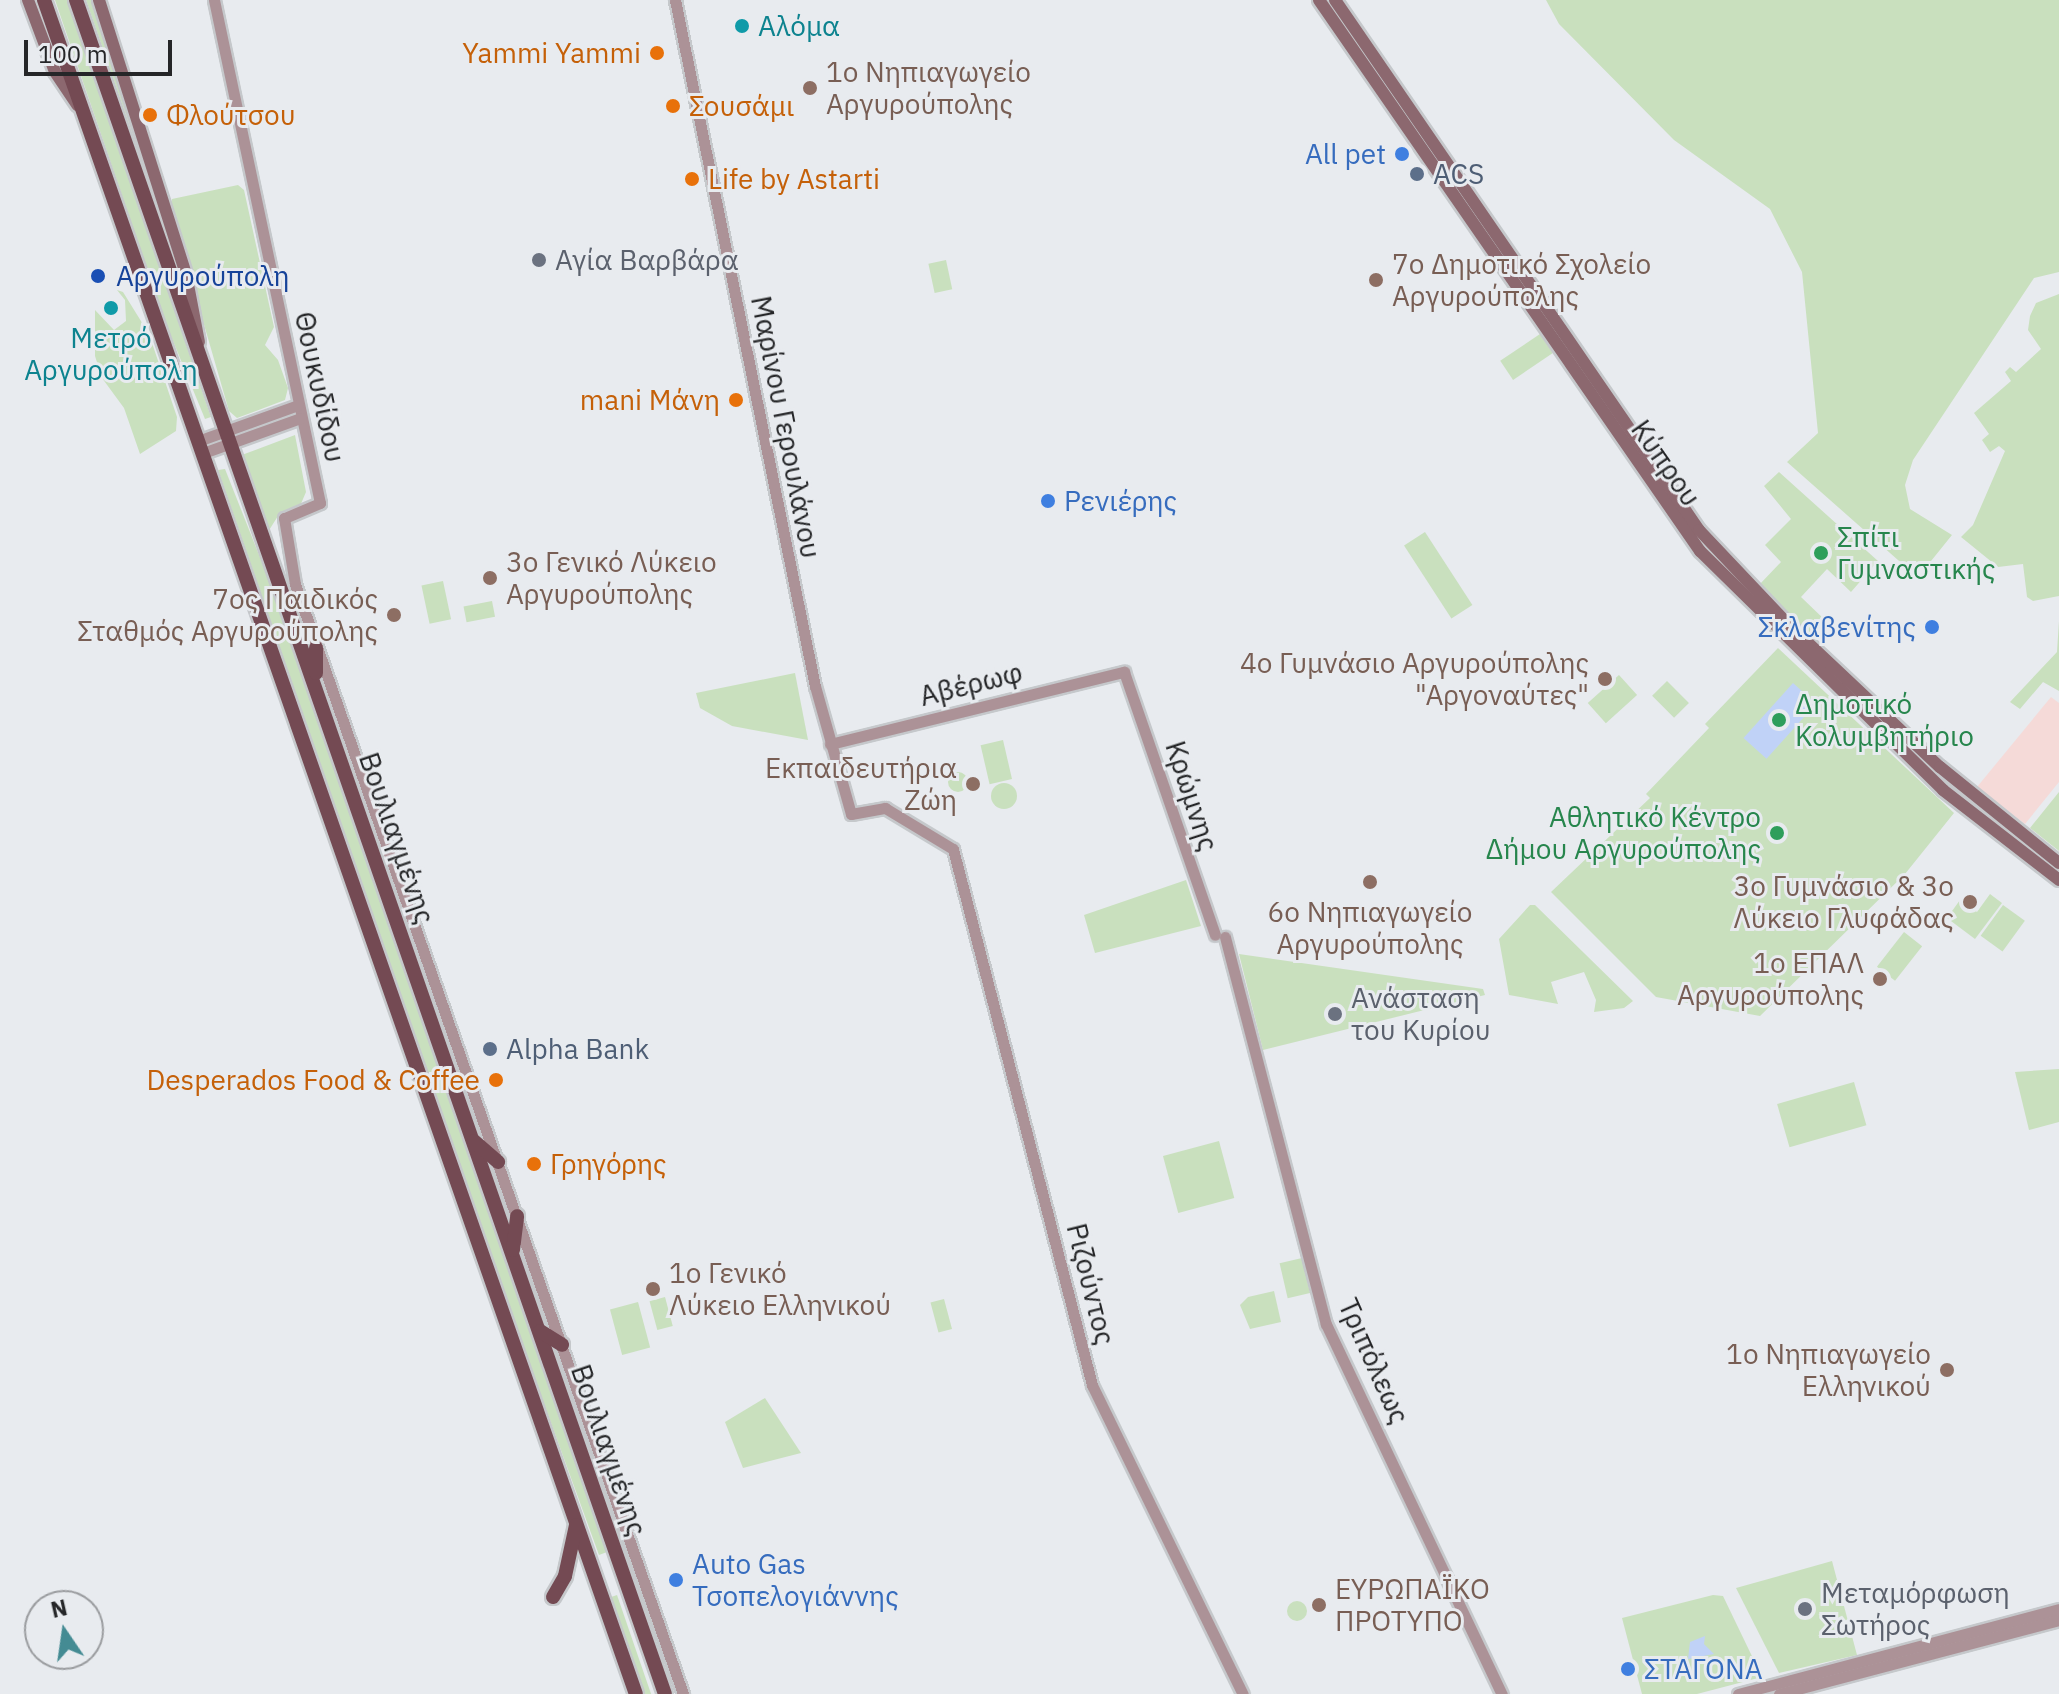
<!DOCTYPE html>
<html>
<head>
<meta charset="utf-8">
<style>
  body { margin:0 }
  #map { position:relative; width:2059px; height:1694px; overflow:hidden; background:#e8ebef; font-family:"IBM Plex Sans",sans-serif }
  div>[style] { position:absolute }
  .commercial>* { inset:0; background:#f5dad8 }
  .green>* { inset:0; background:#c9e0be; transform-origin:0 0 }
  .round { border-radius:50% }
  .water>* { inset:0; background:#c0d2f7; transform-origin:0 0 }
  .roads { filter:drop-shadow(2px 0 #c5c8cb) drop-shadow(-2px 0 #c5c8cb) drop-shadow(0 2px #c5c8cb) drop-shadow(0 -2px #c5c8cb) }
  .tertiary>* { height:11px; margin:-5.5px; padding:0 5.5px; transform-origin:5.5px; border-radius:5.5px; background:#ac9297 }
  .secondary>* { height:12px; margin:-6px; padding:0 6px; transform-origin:6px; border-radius:6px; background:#8c686f }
  .primary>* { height:14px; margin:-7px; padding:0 7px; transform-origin:7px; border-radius:7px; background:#744a53 }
  .dots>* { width:22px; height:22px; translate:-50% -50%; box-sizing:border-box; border:4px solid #e8ebef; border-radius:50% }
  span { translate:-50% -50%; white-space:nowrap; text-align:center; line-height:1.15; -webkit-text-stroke:6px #e8ebef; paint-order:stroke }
  .culture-label { font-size:28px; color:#0d838f }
  .left { translate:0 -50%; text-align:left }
  .food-label { font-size:28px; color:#c56008 }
  .right { translate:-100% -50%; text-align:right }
  .education-label { font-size:28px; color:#785e54 }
  .shop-label { font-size:28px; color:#366cbe }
  .service-label { font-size:28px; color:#4e5e75 }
  .worship-label { font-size:28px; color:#5b616d }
  .transit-label { font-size:28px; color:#164399 }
  .street-label { font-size:28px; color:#252628 }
  .leisure-label { font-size:28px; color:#27864d }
  .north { position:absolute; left:24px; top:1590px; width:80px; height:80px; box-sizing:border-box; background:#e8ebef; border:2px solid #9a9c9f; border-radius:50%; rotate:347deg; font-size:22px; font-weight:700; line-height:32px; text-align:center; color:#252628 }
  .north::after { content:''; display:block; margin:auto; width:28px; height:36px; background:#448b93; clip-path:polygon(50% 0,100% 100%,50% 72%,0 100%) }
  .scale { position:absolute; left:24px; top:40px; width:148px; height:36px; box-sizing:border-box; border:4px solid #252628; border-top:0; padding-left:10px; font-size:24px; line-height:28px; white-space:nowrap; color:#252628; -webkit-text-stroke:6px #e8ebef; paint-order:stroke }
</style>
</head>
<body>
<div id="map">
  <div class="commercial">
    <i style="clip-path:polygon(2051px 697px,2059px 703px,2059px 782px,2025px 824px,1977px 787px)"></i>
  </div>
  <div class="green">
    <i style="clip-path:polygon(55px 0,68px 0,211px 417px,205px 419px,166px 324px)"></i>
    <i style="clip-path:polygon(86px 0,94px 0,145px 170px)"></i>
    <i style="clip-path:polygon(1546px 0,2059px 0,2059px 272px,2034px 278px,1913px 460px,1905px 485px,1910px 509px,1952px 535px,1927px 566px,1907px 568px,1787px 462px,1818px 433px,1802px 272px,1770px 209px,1674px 140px,1559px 24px)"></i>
    <i style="clip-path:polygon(238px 185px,244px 190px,274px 327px,265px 345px,278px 360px,288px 388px,285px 400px,237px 418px,229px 411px,170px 207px,172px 199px)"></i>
    <i style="left:946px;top:260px;width:30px;height:18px;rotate:78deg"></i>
    <i style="clip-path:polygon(117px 290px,123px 292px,149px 334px,177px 417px,176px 431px,140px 454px,124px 408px,102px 378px,95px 356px,95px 310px,114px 330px,126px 321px,125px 300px)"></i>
    <i style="clip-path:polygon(2059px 294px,2059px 596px,2033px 601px,2027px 597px,2023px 564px,1998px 567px,1961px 537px,1973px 525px,2005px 451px,1999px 446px,1990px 452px,1982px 440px,1989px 434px,1974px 413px,2011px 381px,2005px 372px,2010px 367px,2016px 372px,2041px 349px,2028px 330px,2030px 316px,2036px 303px)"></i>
    <i style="left:1540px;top:334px;width:23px;height:48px;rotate:56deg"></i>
    <i style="clip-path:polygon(295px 435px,306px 492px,300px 506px,278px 516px,266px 535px,239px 456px)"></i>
    <i style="clip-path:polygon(225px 469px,263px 565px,607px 1552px,599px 1555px,522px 1343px,218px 470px)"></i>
    <i style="clip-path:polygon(1779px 472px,1878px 561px,1851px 592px,1827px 569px,1801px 597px,1826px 621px,1812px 636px,1759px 585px,1781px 562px,1765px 545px,1791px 519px,1764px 486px)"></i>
    <i style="left:1425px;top:532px;width:87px;height:25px;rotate:57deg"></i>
    <i style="left:443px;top:581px;width:39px;height:22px;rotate:78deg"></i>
    <i style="left:492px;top:601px;width:16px;height:29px;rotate:79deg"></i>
    <i style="clip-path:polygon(2059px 621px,2059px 691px,2043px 682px,2020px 709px,2010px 702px,2057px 652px)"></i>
    <i style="clip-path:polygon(1778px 648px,1954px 813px,1905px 874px,1760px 1016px,1656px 997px,1551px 892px,1650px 798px,1646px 794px,1709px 728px,1705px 724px)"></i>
    <i style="clip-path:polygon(795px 673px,808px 740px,732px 726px,700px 708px,696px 693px)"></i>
    <i style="left:1619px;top:675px;width:27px;height:42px;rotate:48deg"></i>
    <i style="left:1667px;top:681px;width:31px;height:21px;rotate:45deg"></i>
    <i style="left:1003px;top:740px;width:40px;height:23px;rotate:77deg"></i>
    <i class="round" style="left:948px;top:772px;width:20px;height:20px"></i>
    <i class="round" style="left:991px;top:783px;width:26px;height:26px"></i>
    <i style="clip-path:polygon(2059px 792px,2059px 851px,2030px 828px)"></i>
    <i style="clip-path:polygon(1186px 880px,1201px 926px,1095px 953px,1084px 915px)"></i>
    <i style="clip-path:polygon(1990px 894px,2002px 903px,1975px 939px,1947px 918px,1960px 900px,1977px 912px)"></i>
    <i style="clip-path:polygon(1530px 905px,1535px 905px,1633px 1001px,1624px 1008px,1594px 1012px,1596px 1000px,1584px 972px,1551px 982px,1558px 1004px,1509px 995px,1499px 939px)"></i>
    <i style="left:2003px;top:905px;width:27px;height:38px;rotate:36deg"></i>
    <i style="left:1904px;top:932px;width:23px;height:44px;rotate:38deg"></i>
    <i style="clip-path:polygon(1239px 954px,1483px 989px,1485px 995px,1263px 1050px)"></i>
    <i style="clip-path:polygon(2059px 1069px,2059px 1122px,2029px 1130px,2015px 1072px)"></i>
    <i style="left:1854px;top:1082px;width:45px;height:80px;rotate:74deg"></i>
    <i style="left:1219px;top:1141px;width:59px;height:58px;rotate:75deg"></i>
    <i style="left:1302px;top:1258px;width:36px;height:23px;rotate:77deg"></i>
    <i style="clip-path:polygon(1274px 1291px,1281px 1322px,1250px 1329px,1240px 1305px,1248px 1297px)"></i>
    <i style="left:665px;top:1297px;width:30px;height:16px;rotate:75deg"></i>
    <i style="left:944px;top:1299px;width:31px;height:14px;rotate:75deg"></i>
    <i style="left:638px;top:1302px;width:47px;height:29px;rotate:75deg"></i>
    <i style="clip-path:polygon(765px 1398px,801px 1453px,743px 1468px,725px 1422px)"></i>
    <i style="clip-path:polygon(1832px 1561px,1857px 1655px,1779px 1673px,1736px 1588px)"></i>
    <i style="left:617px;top:1595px;width:105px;height:7px;rotate:71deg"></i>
    <i style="clip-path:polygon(1713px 1595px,1723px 1596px,1762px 1677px,1697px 1694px,1642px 1694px,1622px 1618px)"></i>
    <i class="round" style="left:1287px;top:1601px;width:20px;height:20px"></i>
  </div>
  <div class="water">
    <i style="left:1793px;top:683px;width:31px;height:74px;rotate:42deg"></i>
    <i style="clip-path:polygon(1705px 1636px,1704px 1644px,1714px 1654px,1688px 1659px,1690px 1642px)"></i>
  </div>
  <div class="roads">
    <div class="tertiary">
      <i style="left:214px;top:0;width:514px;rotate:78.1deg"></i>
      <i style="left:320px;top:503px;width:39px;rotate:157deg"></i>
      <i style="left:284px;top:518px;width:67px;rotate:80.5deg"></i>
      <i style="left:295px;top:584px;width:1176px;rotate:70.73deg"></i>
      <i style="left:675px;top:0;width:700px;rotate:78.47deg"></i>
      <i style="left:815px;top:686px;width:133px;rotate:74.3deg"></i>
      <i style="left:851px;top:814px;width:35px;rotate:-10deg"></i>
      <i style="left:885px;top:808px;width:79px;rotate:31.1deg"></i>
      <i style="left:953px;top:849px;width:554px;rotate:75.46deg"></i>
      <i style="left:1092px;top:1385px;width:344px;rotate:64deg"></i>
      <i style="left:198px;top:441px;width:106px;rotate:-19.8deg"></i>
      <i style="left:203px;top:453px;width:104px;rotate:-19.7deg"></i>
      <i style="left:830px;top:744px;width:303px;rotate:-13.8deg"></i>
      <i style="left:1124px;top:672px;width:278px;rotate:70.9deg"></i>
      <i style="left:1225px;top:937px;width:400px;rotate:75.4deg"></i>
      <i style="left:1326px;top:1324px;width:410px;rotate:64.6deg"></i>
      <i style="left:1738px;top:1694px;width:332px;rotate:-14.8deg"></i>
      <i style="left:1779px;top:1694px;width:290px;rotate:-14.8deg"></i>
    </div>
    <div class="secondary">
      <i style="left:28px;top:0;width:77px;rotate:69.4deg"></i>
      <i style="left:55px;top:72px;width:40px;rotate:56deg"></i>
      <i style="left:99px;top:0;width:287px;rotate:72.4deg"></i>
      <i style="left:186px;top:274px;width:69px;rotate:79.2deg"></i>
      <i style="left:1319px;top:0;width:670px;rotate:55.34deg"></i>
      <i style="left:1700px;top:551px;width:341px;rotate:44.5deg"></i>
      <i style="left:1943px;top:790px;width:147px;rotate:37.8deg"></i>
      <i style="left:1335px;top:0;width:643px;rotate:55.52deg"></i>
      <i style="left:1699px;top:530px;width:128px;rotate:46.6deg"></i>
      <i style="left:1787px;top:623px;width:210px;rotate:43.3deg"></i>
      <i style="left:1940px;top:767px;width:153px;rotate:38.9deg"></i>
    </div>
    <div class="primary">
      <i style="left:44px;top:0;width:1794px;rotate:70.74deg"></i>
      <i style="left:76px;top:0;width:1793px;rotate:70.83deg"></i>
      <i style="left:316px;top:648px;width:25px;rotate:90deg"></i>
      <i style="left:474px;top:1141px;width:32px;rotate:41deg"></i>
      <i style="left:513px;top:1250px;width:34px;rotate:-83deg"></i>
      <i style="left:540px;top:1331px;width:26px;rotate:32deg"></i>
      <i style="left:553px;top:1597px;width:24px;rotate:-60deg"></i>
      <i style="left:565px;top:1576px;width:52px;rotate:-77.8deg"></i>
    </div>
  </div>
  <div class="dots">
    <i style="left:742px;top:26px;background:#0f9aa8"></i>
    <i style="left:657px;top:53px;background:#e8710a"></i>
    <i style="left:810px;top:88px;background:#8d6e63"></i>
    <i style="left:673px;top:106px;background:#e8710a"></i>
    <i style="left:150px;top:115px;background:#e8710a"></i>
    <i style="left:1402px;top:154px;background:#3f7fe0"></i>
    <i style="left:1417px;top:174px;background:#5c6f8a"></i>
    <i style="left:692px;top:179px;background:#e8710a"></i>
    <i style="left:539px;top:260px;background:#6b7280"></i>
    <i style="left:98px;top:276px;background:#1a4fb4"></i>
    <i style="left:1376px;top:280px;background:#8d6e63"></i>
    <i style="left:111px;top:308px;background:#0f9aa8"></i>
    <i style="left:736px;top:400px;background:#e8710a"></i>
    <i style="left:1048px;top:501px;background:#3f7fe0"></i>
    <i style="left:1821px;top:553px;background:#2e9e5b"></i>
    <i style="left:490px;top:578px;background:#8d6e63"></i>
    <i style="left:394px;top:615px;background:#8d6e63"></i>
    <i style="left:1932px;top:627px;background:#3f7fe0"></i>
    <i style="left:1605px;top:679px;background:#8d6e63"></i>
    <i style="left:1779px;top:720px;background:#2e9e5b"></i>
    <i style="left:973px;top:784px;background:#8d6e63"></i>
    <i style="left:1777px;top:833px;background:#2e9e5b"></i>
    <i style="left:1370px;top:882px;background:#8d6e63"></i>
    <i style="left:1970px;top:902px;background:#8d6e63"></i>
    <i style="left:1880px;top:979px;background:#8d6e63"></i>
    <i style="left:1335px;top:1014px;background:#6b7280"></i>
    <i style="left:490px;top:1049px;background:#5c6f8a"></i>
    <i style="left:496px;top:1080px;background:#e8710a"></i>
    <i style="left:534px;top:1164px;background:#e8710a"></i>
    <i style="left:653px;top:1289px;background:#8d6e63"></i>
    <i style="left:1947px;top:1370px;background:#8d6e63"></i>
    <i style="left:676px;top:1580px;background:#3f7fe0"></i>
    <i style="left:1319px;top:1605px;background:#8d6e63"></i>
    <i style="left:1805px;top:1609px;background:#6b7280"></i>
    <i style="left:1628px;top:1669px;background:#3f7fe0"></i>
  </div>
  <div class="culture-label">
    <span class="left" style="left:758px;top:26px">Αλόμα</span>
    <span style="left:111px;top:354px">Μετρό<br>Αργυρούπολη</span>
  </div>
  <div class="food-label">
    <span class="right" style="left:641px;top:53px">Yammi Yammi</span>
    <span class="left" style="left:689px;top:106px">Σουσάμι</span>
    <span class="left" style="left:166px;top:115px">Φλούτσου</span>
    <span class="left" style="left:708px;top:179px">Life by Astarti</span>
    <span class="right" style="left:720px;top:400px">mani Μάνη</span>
    <span class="right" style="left:480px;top:1080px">Desperados Food &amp; Coffee</span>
    <span class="left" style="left:550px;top:1164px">Γρηγόρης</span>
  </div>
  <div class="education-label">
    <span class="left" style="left:826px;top:88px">1ο Νηπιαγωγείο<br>Αργυρούπολης</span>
    <span class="left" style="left:1392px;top:280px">7ο Δημοτικό Σχολείο<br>Αργυρούπολης</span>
    <span class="left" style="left:506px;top:578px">3ο Γενικό Λύκειο<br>Αργυρούπολης</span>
    <span class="right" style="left:378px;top:615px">7ος Παιδικός<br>Σταθμός Αργυρούπολης</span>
    <span class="right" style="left:1589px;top:679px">4ο Γυμνάσιο Αργυρούπολης<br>"Αργοναύτες"</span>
    <span class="right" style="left:957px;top:784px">Εκπαιδευτήρια<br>Ζώη</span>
    <span class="right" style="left:1954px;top:902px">3ο Γυμνάσιο &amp; 3ο<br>Λύκειο Γλυφάδας</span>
    <span style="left:1370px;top:928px">6ο Νηπιαγωγείο<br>Αργυρούπολης</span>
    <span class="right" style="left:1864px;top:979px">1o ΕΠΑΛ<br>Αργυρούπολης</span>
    <span class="left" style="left:669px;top:1289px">1ο Γενικό<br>Λύκειο Ελληνικού</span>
    <span class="right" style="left:1931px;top:1370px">1ο Νηπιαγωγείο<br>Ελληνικού</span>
    <span class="left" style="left:1335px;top:1605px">ΕΥΡΩΠΑΪΚΟ<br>ΠΡΟΤΥΠΟ</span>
  </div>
  <div class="shop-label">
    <span class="right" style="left:1386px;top:154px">All pet</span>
    <span class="left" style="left:1064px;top:501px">Ρενιέρης</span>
    <span class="right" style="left:1916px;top:627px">Σκλαβενίτης</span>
    <span class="left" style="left:692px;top:1580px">Auto Gas<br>Τσοπελογιάννης</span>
    <span class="left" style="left:1644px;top:1669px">ΣΤΑΓΟΝΑ</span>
  </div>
  <div class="service-label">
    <span class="left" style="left:1433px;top:174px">ACS</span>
    <span class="left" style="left:506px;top:1049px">Alpha Bank</span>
  </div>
  <div class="worship-label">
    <span class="left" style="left:555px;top:260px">Αγία Βαρβάρα</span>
    <span class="left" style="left:1351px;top:1014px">Ανάσταση<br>του Κυρίου</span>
    <span class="left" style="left:1821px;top:1609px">Μεταμόρφωση<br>Σωτήρος</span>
  </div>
  <div class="transit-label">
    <span class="left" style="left:116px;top:276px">Αργυρούπολη</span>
  </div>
  <div class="street-label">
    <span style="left:320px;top:387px;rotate:78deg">Θουκυδίδου</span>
    <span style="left:786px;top:427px;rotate:79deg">Μαρίνου Γερουλάνου</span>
    <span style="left:1666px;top:463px;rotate:55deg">Κύπρου</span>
    <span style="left:971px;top:684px;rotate:-14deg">Αβέρωφ</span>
    <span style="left:1192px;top:796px;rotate:72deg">Κρώμνης</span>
    <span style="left:397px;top:838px;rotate:71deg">Βουλιαγμένης</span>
    <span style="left:1091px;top:1284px;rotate:76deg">Ριζούντος</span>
    <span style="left:1374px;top:1361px;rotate:66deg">Τριπόλεως</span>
    <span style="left:609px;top:1450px;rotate:71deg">Βουλιαγμένης</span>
  </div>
  <div class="leisure-label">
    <span class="left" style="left:1837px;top:553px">Σπίτι<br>Γυμναστικής</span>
    <span class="left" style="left:1795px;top:720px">Δημοτικό<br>Κολυμβητήριο</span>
    <span class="right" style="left:1761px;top:833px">Αθλητικό Κέντρο<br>Δήμου Αργυρούπολης</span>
  </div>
  <div class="north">N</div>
  <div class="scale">100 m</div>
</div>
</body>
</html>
